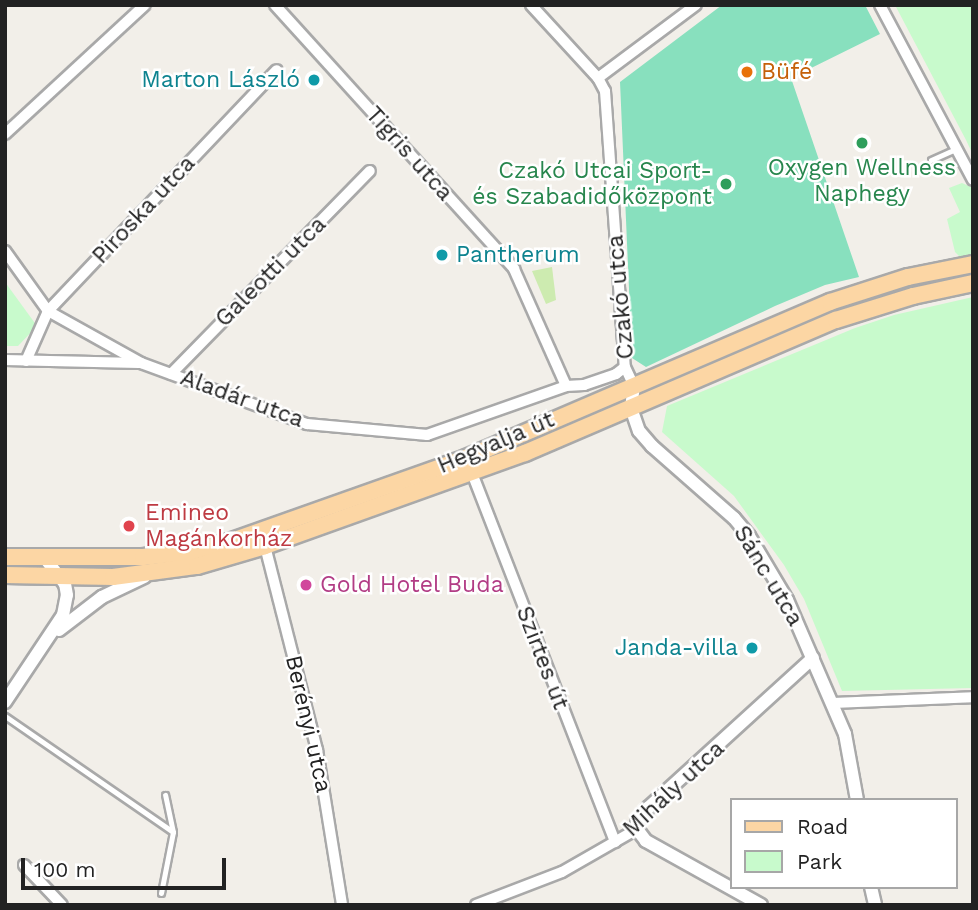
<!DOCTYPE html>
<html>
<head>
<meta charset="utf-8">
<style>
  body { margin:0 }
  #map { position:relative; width:978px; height:910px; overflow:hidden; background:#f2efe9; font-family:"Work Sans",sans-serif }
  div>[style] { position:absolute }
  .grass>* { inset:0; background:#cdebb0 }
  .park>* { inset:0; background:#c8facc }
  .pitch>* { inset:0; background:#88e0be }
  .roads { filter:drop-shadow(2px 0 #a9a9a9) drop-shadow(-2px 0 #a9a9a9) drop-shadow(0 2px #a9a9a9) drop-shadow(0 -2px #a9a9a9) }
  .service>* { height:5px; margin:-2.5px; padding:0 2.5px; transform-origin:2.5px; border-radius:2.5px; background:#fff }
  .minor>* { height:10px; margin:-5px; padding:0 5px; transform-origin:5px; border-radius:5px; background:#fff }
  .tertiary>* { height:12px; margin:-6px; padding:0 6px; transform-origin:6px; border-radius:6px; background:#fff }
  .primary>* { height:16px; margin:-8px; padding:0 8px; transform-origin:8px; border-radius:8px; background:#fcd6a4 }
  .dots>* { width:19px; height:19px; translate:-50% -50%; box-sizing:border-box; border:4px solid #fff; border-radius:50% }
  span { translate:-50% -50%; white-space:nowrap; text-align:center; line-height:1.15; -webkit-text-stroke:5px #fff; paint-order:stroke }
  .food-label { font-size:23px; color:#c56008 }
  .left { translate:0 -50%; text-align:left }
  .culture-label { font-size:23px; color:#0d838f }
  .right { translate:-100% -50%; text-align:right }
  .street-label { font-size:23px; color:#222 }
  .leisure-label { font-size:23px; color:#27864d }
  .health-label { font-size:23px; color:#be3a42 }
  .hotel-label { font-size:23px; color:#b23c85 }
  .frame { position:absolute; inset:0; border:7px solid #222; pointer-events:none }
  .legend { position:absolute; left:730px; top:798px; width:228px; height:91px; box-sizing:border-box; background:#fff; border:2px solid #a7a7a7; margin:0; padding:9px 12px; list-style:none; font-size:21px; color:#222 }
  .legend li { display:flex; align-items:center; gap:14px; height:35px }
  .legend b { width:35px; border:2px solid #a7a7a7 }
  .scale { position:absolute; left:21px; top:858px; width:205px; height:32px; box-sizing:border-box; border:4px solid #222; border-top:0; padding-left:9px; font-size:21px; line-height:24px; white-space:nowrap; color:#222; -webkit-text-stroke:5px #fff; paint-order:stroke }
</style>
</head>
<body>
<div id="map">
  <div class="grass">
    <i style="clip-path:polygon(552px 267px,556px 300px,546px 304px,532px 271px)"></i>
  </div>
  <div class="park">
    <i style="clip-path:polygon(895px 5px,973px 5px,973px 155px,966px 140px)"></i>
    <i style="clip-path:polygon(962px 183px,971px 187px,973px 255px,961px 258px,955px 252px,947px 219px,960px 212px,949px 188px)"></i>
    <i style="clip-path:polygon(5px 282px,37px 326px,18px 346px,5px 346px)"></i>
    <i style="clip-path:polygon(973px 297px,973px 688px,842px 691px,804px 599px,784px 565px,734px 496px,662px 432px,667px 406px,855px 328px,894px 315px)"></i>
  </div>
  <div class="pitch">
    <i style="clip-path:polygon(722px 5px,865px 5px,880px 34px,791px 78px,859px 277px,825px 285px,775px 306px,646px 367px,632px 358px,620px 82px)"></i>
  </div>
  <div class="roads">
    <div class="service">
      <i style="left:931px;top:160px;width:27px;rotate:-24deg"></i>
      <i style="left:5px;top:716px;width:204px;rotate:34.6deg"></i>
      <i style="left:161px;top:893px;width:62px;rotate:-78.9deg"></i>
      <i style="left:173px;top:832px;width:38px;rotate:-102deg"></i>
    </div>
    <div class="minor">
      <i style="left:275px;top:5px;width:356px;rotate:47.8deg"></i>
      <i style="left:514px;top:269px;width:128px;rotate:66deg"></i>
      <i style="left:531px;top:5px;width:99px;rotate:47.5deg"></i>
      <i style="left:598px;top:78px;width:15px;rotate:62deg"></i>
      <i style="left:605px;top:91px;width:277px;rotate:85.9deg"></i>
      <i style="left:625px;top:367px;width:21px;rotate:65deg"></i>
      <i style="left:880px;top:5px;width:198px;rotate:62deg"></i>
      <i style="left:598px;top:78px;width:122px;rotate:-36.7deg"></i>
      <i style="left:5px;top:134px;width:190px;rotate:-42.7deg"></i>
      <i style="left:5px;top:251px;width:74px;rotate:54.4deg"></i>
      <i style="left:48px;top:311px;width:107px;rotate:29.2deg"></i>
      <i style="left:141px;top:363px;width:177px;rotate:20.2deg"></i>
      <i style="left:307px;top:424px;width:121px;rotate:5.2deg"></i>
      <i style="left:427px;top:435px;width:147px;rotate:-19.4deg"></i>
      <i style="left:566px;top:386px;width:18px;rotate:-3deg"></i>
      <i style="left:584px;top:385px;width:34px;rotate:-19deg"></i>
      <i style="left:616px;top:374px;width:11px;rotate:-38deg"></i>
      <i style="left:5px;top:360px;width:134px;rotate:1.3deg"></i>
      <i style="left:26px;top:361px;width:55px;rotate:-66.3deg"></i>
      <i style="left:48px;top:311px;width:332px;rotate:-46.5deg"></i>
      <i style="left:171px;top:374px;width:284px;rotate:-45.6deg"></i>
      <i style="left:472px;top:473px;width:396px;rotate:68.8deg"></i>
      <i style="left:265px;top:546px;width:211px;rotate:75.7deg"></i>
      <i style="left:317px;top:750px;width:157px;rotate:80.8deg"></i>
      <i style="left:832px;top:703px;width:141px;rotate:-2.4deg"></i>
      <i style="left:24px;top:865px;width:55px;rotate:46.5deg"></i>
      <i style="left:476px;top:905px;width:92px;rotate:-21deg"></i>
      <i style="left:562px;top:872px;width:86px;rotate:-29.8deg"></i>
    </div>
    <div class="tertiary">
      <i style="left:634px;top:386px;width:22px;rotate:98deg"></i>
      <i style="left:631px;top:408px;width:24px;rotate:71deg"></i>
      <i style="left:639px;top:431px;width:20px;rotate:49deg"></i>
      <i style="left:652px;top:446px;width:109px;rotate:41.3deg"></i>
      <i style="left:734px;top:518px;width:23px;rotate:50deg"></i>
      <i style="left:749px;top:536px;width:74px;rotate:59.3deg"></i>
      <i style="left:787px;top:600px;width:146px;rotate:66.6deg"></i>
      <i style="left:845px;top:734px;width:67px;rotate:79.7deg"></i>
      <i style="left:59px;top:630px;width:54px;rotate:-37.5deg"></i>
      <i style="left:102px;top:597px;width:47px;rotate:-25.5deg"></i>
      <i style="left:5px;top:702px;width:105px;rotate:-56.3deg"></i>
      <i style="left:63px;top:615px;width:20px;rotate:-79deg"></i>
      <i style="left:67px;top:595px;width:11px;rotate:-100deg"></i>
      <i style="left:65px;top:584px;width:36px;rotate:-128deg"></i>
      <i style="left:871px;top:887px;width:18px;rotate:77deg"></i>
      <i style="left:761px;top:905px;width:132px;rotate:-150.9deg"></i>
      <i style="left:646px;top:841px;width:15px;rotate:-127deg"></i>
      <i style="left:637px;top:829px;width:6px;rotate:-90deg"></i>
      <i style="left:637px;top:823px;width:19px;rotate:-54deg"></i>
      <i style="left:648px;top:808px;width:223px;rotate:-42.3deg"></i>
    </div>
    <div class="primary">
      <i style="left:5px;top:557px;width:138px"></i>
      <i style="left:143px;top:557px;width:46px;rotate:-6.2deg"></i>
      <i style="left:189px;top:552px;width:41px;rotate:-14deg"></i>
      <i style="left:229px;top:542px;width:251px;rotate:-19.5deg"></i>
      <i style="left:466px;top:458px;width:396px;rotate:-23.2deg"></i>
      <i style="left:830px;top:302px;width:82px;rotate:-17.8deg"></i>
      <i style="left:908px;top:277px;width:66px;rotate:-11.3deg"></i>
      <i style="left:5px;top:575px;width:108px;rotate:1.1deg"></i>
      <i style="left:113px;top:577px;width:85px;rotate:-7.5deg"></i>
      <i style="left:197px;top:566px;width:71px;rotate:-16.4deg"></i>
      <i style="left:265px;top:546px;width:276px;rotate:-19.7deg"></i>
      <i style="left:525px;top:453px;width:338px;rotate:-23.2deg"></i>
      <i style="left:836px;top:320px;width:81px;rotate:-17.3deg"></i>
      <i style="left:913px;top:296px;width:61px;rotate:-12.2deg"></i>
    </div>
  </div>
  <div class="dots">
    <i style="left:747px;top:72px;background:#e8710a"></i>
    <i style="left:314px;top:80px;background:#0f9aa8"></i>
    <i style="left:862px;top:143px;background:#2e9e5b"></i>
    <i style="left:726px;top:184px;background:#2e9e5b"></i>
    <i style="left:442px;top:255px;background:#0f9aa8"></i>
    <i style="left:129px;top:526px;background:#e0444e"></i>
    <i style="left:306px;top:585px;background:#d1479c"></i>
    <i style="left:752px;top:648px;background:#0f9aa8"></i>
  </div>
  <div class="food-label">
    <span class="left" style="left:761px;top:72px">Büfé</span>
  </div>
  <div class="culture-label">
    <span class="right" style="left:300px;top:80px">Marton László</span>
    <span class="left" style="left:456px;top:255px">Pantherum</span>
    <span class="right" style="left:738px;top:648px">Janda-villa</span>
  </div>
  <div class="street-label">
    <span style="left:409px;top:154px;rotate:48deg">Tigris utca</span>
    <span style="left:144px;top:210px;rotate:-47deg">Piroska utca</span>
    <span style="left:271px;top:272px;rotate:-45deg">Galeotti utca</span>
    <span style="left:621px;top:297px;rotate:-95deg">Czakó utca</span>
    <span style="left:242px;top:399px;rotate:20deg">Aladár utca</span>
    <span style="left:496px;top:443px;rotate:-23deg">Hegyalja út</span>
    <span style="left:768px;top:576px;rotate:59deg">Sánc utca</span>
    <span style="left:542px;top:658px;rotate:69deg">Szirtes út</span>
    <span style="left:308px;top:724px;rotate:77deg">Berényi utca</span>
    <span style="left:674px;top:789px;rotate:-43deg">Mihály utca</span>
  </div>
  <div class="leisure-label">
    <span style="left:862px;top:181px">Oxygen Wellness<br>Naphegy</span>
    <span class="right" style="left:712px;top:184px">Czakó Utcai Sport-<br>és Szabadidőközpont</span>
  </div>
  <div class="health-label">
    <span class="left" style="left:145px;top:526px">Emineo<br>Magánkorház</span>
  </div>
  <div class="hotel-label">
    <span class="left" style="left:320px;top:585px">Gold Hotel Buda</span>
  </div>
  <div class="frame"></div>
  <ul class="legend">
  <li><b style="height:9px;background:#fcd6a4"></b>Road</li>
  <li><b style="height:19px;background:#c8facc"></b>Park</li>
  </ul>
  <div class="scale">100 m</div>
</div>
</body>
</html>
